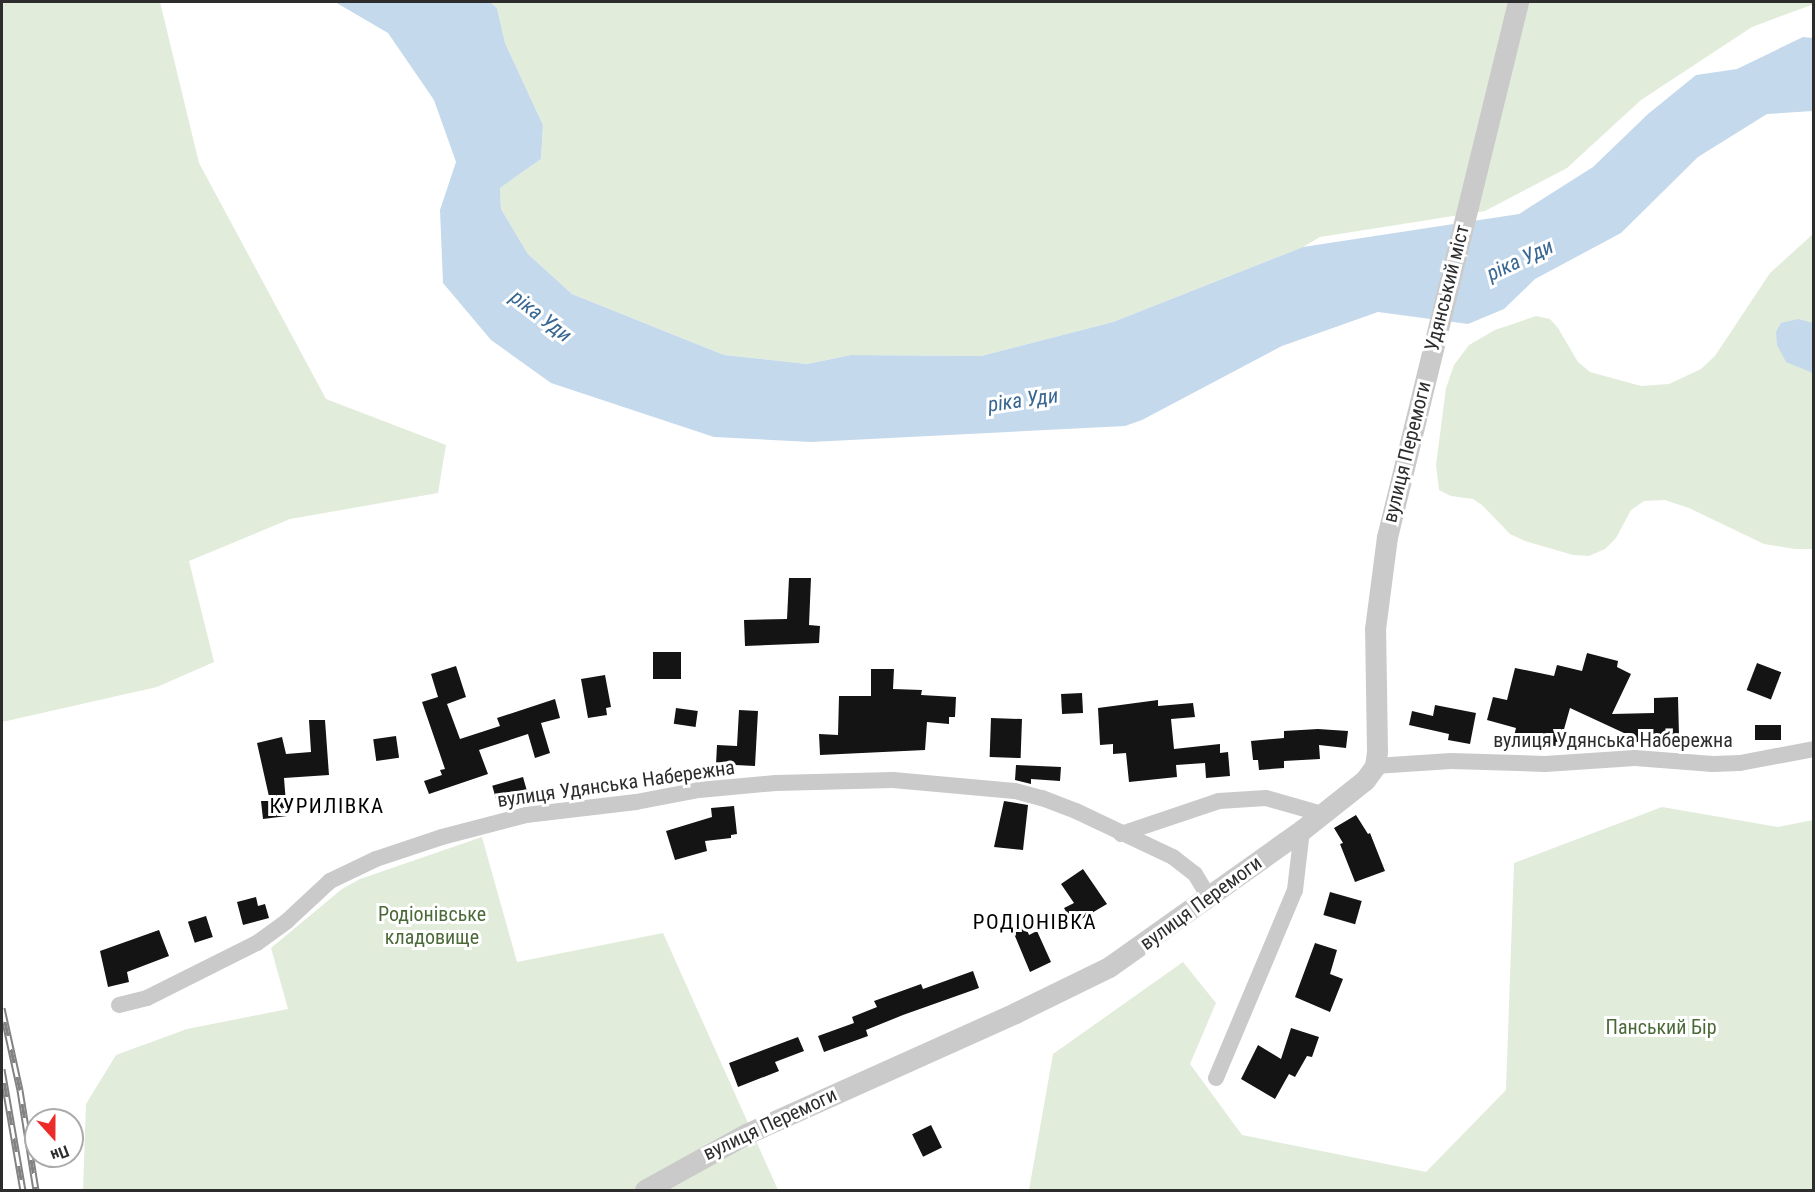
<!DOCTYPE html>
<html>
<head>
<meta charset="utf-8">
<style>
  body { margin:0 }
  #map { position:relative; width:1815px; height:1192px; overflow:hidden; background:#fff; font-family:"Roboto Condensed",sans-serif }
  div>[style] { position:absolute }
  .green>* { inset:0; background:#e2ecda }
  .water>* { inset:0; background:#c5d9ec }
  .building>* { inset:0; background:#141414; transform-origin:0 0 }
  .minor>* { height:16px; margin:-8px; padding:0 8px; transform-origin:8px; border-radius:8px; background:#cacaca }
  .tertiary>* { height:21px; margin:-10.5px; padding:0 10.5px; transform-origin:10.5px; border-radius:10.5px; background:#cacaca }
  .rail>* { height:7px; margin-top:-3.5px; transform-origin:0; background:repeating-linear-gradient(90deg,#fff 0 14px,#828282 0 28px); box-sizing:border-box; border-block:2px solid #828282 }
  span { translate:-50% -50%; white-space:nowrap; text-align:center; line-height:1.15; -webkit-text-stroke:6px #fff; paint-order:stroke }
  .street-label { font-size:20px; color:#2d2d2d }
  .park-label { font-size:20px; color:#4b6a39 }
  .water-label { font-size:21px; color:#386792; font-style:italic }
  .neighbourhood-label { font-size:21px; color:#000; letter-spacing:1.5px }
  .frame { position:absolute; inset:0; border:3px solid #2d2d2d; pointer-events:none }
  .north { position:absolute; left:24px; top:1108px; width:60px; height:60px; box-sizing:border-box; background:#fff; border:2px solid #ababab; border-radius:50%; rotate:159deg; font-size:16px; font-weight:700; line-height:24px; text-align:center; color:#2d2d2d }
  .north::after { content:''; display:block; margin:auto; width:21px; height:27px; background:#ec2c28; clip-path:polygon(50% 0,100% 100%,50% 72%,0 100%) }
</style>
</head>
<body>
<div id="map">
  <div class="green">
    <i style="clip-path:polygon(2px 2px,160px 2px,199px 163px,326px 399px,446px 445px,438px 493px,290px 519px,189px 561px,214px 662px,157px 687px,2px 722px)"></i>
    <i style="clip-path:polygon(490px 2px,1813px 2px,1814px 4px,1752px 27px,1641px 100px,1567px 168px,1485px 211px,1320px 237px,1303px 247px,1113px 322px,981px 356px,851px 355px,807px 364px,724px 355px,572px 294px,528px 254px,501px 209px,500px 188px,541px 159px,543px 125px,505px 43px,497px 8px)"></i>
    <i style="clip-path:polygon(1813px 234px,1813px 549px,1795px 549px,1764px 544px,1689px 508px,1665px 500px,1644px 501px,1631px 510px,1616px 538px,1605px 549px,1589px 556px,1573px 555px,1525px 541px,1510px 534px,1482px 505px,1473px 499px,1451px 496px,1439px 490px,1436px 465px,1446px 388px,1454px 365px,1469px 345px,1495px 330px,1536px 316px,1550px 319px,1558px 328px,1578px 362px,1590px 372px,1641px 386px,1669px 384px,1701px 369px,1715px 356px,1770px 273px)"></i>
    <i style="clip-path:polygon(1662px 807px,1778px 827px,1813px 820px,1813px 1190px,1029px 1190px,1053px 1054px,1183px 962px,1216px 1003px,1190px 1064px,1242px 1135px,1426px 1172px,1506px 1090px,1514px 863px)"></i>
    <i style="clip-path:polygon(482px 837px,517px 962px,663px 933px,778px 1190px,83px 1190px,86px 1104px,116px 1055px,187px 1029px,288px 1009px,271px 948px,342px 889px,360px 879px)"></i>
  </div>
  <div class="water">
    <i style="clip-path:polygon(335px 2px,490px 2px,497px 8px,505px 43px,543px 125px,541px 159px,500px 188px,501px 209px,528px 254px,572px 294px,724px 355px,807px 364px,851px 355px,981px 356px,1113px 322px,1303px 247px,1519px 214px,1593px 167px,1648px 114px,1696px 75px,1737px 69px,1803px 37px,1813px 38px,1813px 111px,1767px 114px,1698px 157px,1621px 233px,1535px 279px,1504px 309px,1468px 324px,1378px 312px,1282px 346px,1142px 420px,1125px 426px,811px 442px,714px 437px,551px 383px,491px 340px,443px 283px,440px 210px,456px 162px,434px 100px,388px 33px)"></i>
    <i style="clip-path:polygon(1798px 319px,1813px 323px,1813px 373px,1786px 362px,1777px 345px,1776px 332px,1781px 323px)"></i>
  </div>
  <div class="building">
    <i style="clip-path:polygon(789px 578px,811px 578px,809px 625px,820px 626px,819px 643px,745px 646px,744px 620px,787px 619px)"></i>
    <i style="left:653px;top:652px;width:28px;height:27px"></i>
    <i style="clip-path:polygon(1587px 653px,1618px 661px,1617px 667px,1631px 674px,1612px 714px,1654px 713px,1654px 698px,1678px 697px,1679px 735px,1641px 736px,1641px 742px,1624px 742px,1624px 733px,1570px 708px,1559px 747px,1514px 736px,1516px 728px,1487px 720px,1493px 697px,1507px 700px,1515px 668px,1554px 676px,1557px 665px,1582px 671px)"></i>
    <i style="left:1757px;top:663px;width:26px;height:29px;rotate:21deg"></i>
    <i style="clip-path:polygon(456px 666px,466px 697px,447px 704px,460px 739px,500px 726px,497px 718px,555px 699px,560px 718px,541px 723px,550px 753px,535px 758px,528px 734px,479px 750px,488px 774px,429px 794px,424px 781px,442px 775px,440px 770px,445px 769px,422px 702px,438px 697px,431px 674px)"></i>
    <i style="clip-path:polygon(871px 669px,894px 669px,893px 689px,922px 690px,921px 695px,956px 697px,955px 717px,949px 717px,949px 724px,927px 722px,925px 750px,820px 755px,819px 734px,838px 735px,839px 696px,871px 696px)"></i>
    <i style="clip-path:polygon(605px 675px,611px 707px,606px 708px,607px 715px,588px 718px,581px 679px)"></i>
    <i style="left:1082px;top:693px;width:20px;height:21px;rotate:87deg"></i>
    <i style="clip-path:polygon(1158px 700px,1158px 706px,1193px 703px,1195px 717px,1171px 719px,1174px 749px,1220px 744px,1220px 753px,1228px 752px,1230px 776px,1206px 778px,1205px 763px,1176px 765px,1177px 777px,1129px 782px,1126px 753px,1113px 754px,1113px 744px,1100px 745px,1098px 708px)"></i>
    <i style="clip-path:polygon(1435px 705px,1476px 713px,1470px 744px,1448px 740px,1449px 734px,1409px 725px,1412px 711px,1433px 716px)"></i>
    <i style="left:676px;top:708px;width:22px;height:16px;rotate:8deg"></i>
    <i style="clip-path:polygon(739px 710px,758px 711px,755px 766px,716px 764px,717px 745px,737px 746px)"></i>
    <i style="left:991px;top:718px;width:31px;height:39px;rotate:2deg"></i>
    <i style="clip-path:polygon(309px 720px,325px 720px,329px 775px,284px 778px,287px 816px,263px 819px,261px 801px,270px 801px,257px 743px,282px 737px,286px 754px,311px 752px)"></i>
    <i style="left:1781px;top:725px;width:15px;height:26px;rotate:90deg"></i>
    <i style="clip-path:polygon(1318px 729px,1348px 731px,1346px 748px,1319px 745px,1320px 759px,1284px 761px,1284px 768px,1259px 770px,1258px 760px,1253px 760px,1251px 741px,1284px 738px,1284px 731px)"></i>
    <i style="left:396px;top:736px;width:22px;height:23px;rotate:82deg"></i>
    <i style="clip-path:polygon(1016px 765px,1061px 767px,1060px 781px,1031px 779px,1031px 784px,1015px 780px)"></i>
    <i style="left:523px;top:777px;width:15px;height:32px;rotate:74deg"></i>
    <i style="clip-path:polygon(1004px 801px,1028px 805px,1023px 850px,994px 847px)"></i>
    <i style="clip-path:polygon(734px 806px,737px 834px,731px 835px,731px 838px,705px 841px,707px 851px,675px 860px,666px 831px,712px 817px,711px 808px)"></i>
    <i style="clip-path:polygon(1356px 815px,1368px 834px,1370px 833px,1385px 871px,1355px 882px,1340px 844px,1343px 843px,1334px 828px)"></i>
    <i style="clip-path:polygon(1083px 869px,1107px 904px,1073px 924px,1064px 908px,1074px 903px,1061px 884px)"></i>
    <i style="left:1330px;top:892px;width:33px;height:24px;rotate:16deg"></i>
    <i style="clip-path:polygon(256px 897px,258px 906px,265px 904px,269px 918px,243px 925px,237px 902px)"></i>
    <i style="clip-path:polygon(1020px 912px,1029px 935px,1037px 931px,1051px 962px,1030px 972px,1007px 917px)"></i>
    <i style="left:206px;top:916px;width:22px;height:19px;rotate:72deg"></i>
    <i style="clip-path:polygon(159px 930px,169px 956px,127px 972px,129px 982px,108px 987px,100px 951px)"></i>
    <i style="clip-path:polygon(1315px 943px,1337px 950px,1330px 974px,1343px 979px,1330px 1012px,1295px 997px)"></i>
    <i style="clip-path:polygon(973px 971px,979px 988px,903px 1015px,866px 1030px,868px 1036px,824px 1052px,818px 1036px,854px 1023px,852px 1017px,877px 1007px,874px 1001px,921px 984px,923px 989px)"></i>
    <i style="clip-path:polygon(1291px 1028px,1319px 1037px,1312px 1057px,1307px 1056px,1295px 1077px,1289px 1074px,1275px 1099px,1241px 1079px,1258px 1045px,1281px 1059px)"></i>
    <i style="clip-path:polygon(798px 1037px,804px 1051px,775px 1062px,779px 1071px,738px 1087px,729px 1063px)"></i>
    <i style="left:931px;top:1125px;width:25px;height:21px;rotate:64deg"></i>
  </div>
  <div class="minor">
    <i style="left:1375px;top:766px;width:76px;rotate:-3.8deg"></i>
    <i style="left:1451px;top:761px;width:94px;rotate:1.8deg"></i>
    <i style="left:1545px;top:764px;width:90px;rotate:-3.8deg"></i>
    <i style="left:1635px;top:758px;width:78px;rotate:4.4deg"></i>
    <i style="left:1713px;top:764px;width:27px;rotate:-2deg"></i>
    <i style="left:1740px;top:763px;width:75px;rotate:-10.7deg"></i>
    <i style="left:1121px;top:834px;width:103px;rotate:-18.6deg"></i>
    <i style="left:1219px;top:801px;width:47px;rotate:-3.7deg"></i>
    <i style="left:1266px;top:798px;width:58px;rotate:15.9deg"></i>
    <i style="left:119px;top:1005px;width:29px;rotate:-14deg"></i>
    <i style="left:147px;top:998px;width:123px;rotate:-26.6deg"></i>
    <i style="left:257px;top:943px;width:37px;rotate:-36deg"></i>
    <i style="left:287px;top:921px;width:59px;rotate:-42.9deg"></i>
    <i style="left:330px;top:881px;width:51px;rotate:-25.6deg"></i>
    <i style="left:376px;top:859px;width:70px;rotate:-18.4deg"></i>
    <i style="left:442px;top:837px;width:87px;rotate:-14.7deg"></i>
    <i style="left:526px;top:815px;width:111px;rotate:-6.7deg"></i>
    <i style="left:636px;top:802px;width:64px;rotate:-10.8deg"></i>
    <i style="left:699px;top:790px;width:77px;rotate:-5.2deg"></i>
    <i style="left:776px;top:783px;width:117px;rotate:-1.5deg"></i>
    <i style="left:893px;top:780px;width:122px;rotate:5.2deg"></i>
    <i style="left:1015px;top:791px;width:28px;rotate:15deg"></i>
    <i style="left:1042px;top:798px;width:36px;rotate:21deg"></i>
    <i style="left:1076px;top:811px;width:107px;rotate:25.4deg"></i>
    <i style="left:1173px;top:857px;width:28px;rotate:38deg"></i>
    <i style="left:1195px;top:874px;width:27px;rotate:59deg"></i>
    <i style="left:1216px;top:1078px;width:204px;rotate:-67.2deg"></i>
    <i style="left:1295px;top:890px;width:60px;rotate:-83.3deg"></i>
  </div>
  <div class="tertiary">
    <i style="left:645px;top:1190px;width:115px;rotate:-29deg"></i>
    <i style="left:746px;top:1134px;width:295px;rotate:-24.2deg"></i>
    <i style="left:1015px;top:1013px;width:105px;rotate:-26.1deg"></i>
    <i style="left:1109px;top:967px;width:237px;rotate:-35.4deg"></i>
    <i style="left:1302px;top:830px;width:80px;rotate:-38.4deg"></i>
    <i style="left:1365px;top:780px;width:17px;rotate:-54deg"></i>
    <i style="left:1375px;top:766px;width:15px;rotate:-82deg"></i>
    <i style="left:1377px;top:751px;width:122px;rotate:-90.9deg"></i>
    <i style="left:1375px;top:629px;width:93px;rotate:-82.6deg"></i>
    <i style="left:1387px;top:537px;width:551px;rotate:-76.24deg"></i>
  </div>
  <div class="rail">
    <i style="left:2px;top:1008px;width:84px;rotate:77.6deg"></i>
    <i style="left:20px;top:1090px;width:101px;rotate:80.9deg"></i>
    <i style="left:2px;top:1069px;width:123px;rotate:80.2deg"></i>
  </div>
  <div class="street-label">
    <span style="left:1447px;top:288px;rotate:-76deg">Удянський міст</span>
    <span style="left:1407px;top:452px;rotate:-76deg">вулиця Перемоги</span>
    <span style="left:1613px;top:740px">вулиця Удянська Набережна</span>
    <span style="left:616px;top:784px;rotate:-8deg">вулиця Удянська Набережна</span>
    <span style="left:1201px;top:903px;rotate:-36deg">вулиця Перемоги</span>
    <span style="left:770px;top:1124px;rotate:-25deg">вулиця Перемоги</span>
  </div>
  <div class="park-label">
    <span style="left:432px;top:926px">Родіонівське<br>кладовище</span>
    <span style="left:1661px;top:1027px">Панський Бір</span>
  </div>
  <div class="water-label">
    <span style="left:1520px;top:260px;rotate:-25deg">ріка Уди</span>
    <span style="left:541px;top:316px;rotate:38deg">ріка Уди</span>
    <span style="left:1023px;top:400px;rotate:-8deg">ріка Уди</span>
  </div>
  <div class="neighbourhood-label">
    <span style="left:327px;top:806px">КУРИЛІВКА</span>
    <span style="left:1035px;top:922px">РОДІОНІВКА</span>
  </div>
  <div class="frame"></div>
  <div class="north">Пн</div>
</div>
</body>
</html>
